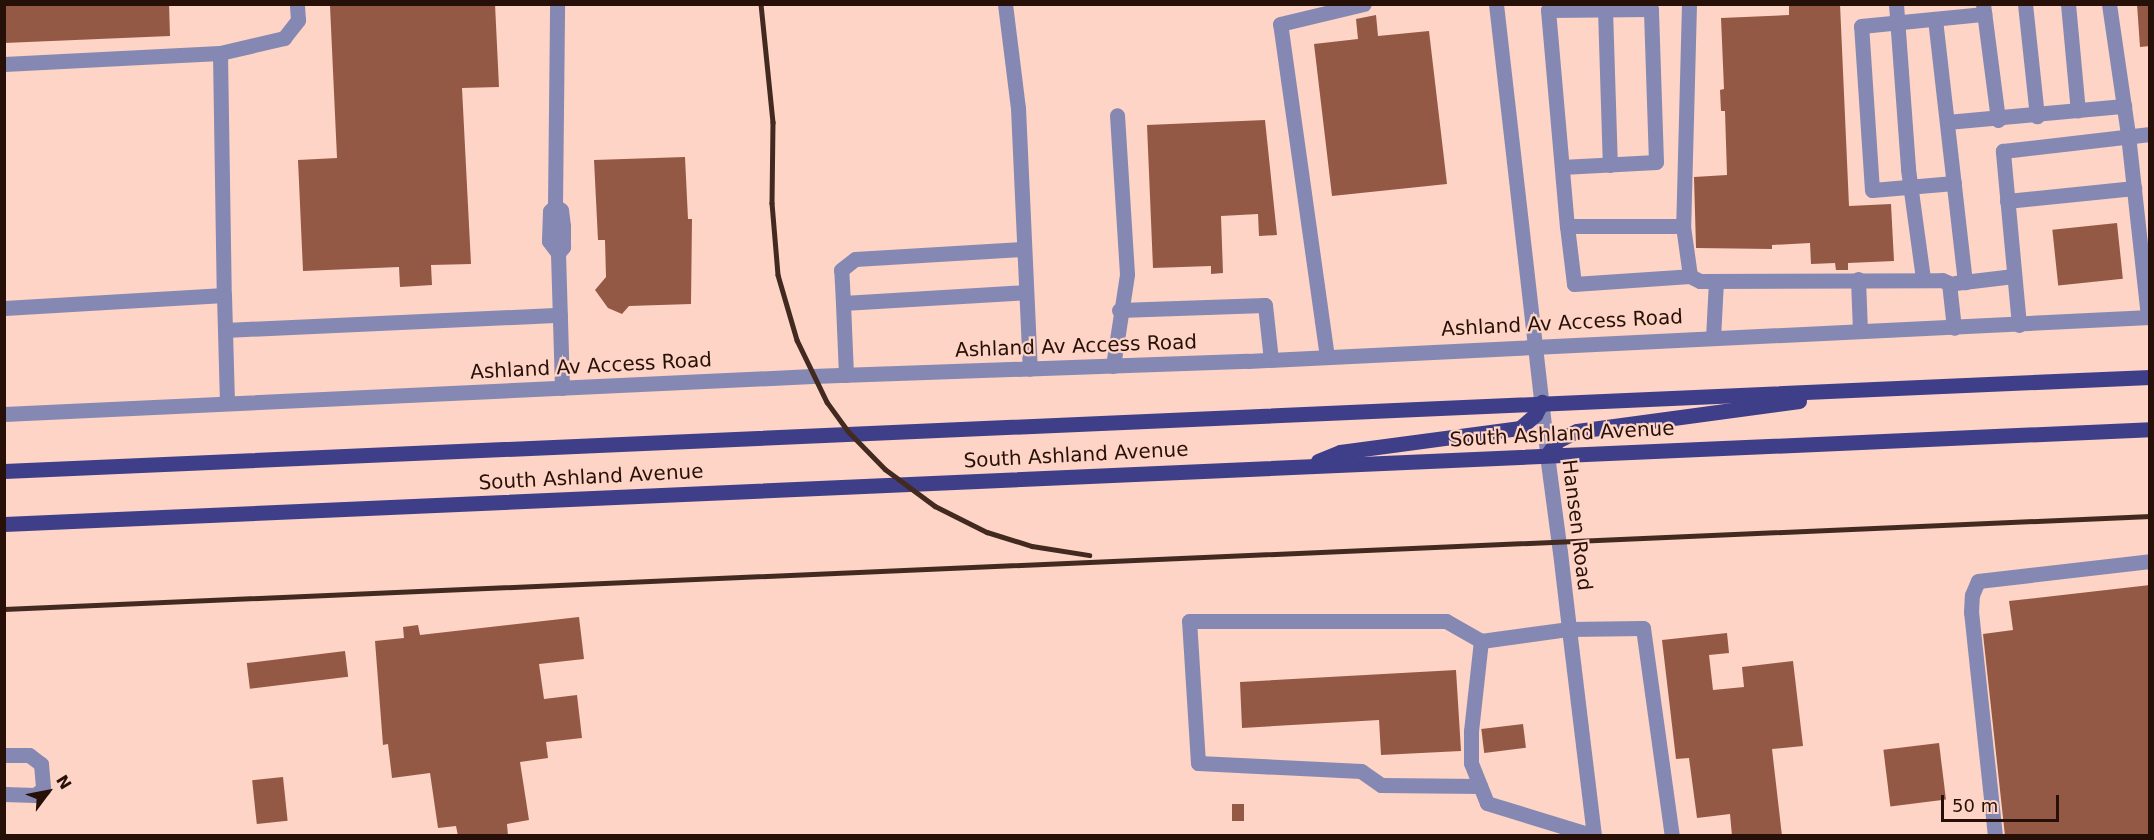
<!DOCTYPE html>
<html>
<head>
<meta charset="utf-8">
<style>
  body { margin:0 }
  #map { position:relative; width:2154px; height:840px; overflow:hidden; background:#fdd4c5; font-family:"DejaVu Sans",sans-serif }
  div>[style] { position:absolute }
  .building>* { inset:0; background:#945945; transform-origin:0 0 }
  .minor>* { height:15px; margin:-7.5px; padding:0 7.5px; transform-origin:7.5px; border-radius:7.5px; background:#8488b2 }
  .major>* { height:15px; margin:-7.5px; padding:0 7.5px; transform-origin:7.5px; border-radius:7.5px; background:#3f3e88 }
  .rail>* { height:4.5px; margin:-2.25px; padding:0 2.25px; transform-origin:2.25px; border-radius:2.25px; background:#432a21 }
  span { translate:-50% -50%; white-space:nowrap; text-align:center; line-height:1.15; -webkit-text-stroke:4.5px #fdd4c5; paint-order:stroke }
  .street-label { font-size:20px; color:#271008 }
  .frame { position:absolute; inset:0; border:6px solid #271008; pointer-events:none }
  .north { position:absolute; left:18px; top:762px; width:60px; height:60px; -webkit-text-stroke:4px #fdd4c5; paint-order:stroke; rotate:58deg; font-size:16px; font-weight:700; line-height:24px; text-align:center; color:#271008 }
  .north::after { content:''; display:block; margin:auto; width:21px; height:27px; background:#271008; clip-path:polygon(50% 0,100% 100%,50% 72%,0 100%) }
  .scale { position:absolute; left:1941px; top:795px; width:118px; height:27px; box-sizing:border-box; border:3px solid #271008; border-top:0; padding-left:8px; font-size:18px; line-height:21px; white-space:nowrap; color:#271008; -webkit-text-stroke:4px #fdd4c5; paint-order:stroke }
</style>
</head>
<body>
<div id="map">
  <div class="building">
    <i style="clip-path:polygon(4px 4px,169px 4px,170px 36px,4px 43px)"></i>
    <i style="clip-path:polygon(495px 4px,499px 87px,462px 88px,471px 264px,431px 265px,432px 285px,400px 287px,399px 267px,303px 271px,298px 160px,337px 158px,330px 6px)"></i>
    <i style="clip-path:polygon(1789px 4px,1840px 4px,1849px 206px,1891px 204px,1894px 261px,1848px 263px,1848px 270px,1836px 270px,1835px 263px,1811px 264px,1810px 243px,1772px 245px,1772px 249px,1696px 248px,1694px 177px,1727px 175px,1725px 111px,1721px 111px,1720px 90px,1724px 89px,1721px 18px,1789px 15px)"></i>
    <i style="clip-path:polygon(2137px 4px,2150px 4px,2150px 46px,2140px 47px)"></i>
    <i style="clip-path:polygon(1376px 15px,1378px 36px,1429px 31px,1447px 184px,1332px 196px,1314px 44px,1358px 39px,1356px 19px)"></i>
    <i style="clip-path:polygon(1265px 120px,1277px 235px,1259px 236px,1258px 214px,1221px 216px,1223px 273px,1211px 274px,1211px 266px,1153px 268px,1147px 125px)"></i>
    <i style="clip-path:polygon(685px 157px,688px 219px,692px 219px,691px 304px,629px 306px,622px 314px,608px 308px,595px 290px,606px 277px,605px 240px,598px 240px,594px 160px)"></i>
    <i style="left:2117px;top:223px;width:56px;height:65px;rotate:84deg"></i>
    <i style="clip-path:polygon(2150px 585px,2150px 836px,2005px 836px,1983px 634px,2013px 630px,2009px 601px)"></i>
    <i style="clip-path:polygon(579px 617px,584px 659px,539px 664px,544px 699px,577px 695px,582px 738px,546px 742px,548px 758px,520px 762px,529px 820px,507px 824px,508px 836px,458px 836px,456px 826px,438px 828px,430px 773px,392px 778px,388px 744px,383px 745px,375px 641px,404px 638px,403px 627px,418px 625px,420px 635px)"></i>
    <i style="clip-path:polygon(1727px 633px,1729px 653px,1709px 655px,1713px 690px,1744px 687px,1742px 667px,1793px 661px,1803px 746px,1772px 749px,1782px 836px,1732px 836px,1730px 814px,1697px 818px,1689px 758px,1676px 759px,1662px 640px)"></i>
    <i style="left:345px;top:651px;width:26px;height:99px;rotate:83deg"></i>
    <i style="clip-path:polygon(1456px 670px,1461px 751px,1381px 755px,1379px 720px,1242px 728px,1240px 682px)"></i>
    <i style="left:1523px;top:724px;width:24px;height:42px;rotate:83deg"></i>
    <i style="left:1939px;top:743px;width:57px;height:56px;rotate:83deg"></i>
    <i style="left:283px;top:777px;width:44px;height:31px;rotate:84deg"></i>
    <i style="left:1232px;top:804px;width:12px;height:17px"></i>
  </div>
  <div class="minor">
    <i style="left:1005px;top:4px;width:105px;rotate:82.9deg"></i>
    <i style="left:1018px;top:108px;width:261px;rotate:87.4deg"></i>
    <i style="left:1496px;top:4px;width:454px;rotate:83.5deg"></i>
    <i style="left:1547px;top:455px;width:98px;rotate:82.4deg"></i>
    <i style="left:1560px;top:552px;width:78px;rotate:83.3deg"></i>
    <i style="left:1569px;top:629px;width:209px;rotate:83.1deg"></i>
    <i style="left:1594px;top:836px;width:112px;rotate:-162.9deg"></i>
    <i style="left:1487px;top:803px;width:43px;rotate:-111.8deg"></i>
    <i style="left:1471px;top:763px;width:32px;rotate:-90deg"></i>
    <i style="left:1471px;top:731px;width:91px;rotate:-83.7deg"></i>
    <i style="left:1481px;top:641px;width:89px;rotate:-7.8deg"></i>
    <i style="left:1569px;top:629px;width:74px;rotate:-0.8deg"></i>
    <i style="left:1643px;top:628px;width:210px;rotate:82.1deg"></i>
    <i style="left:1689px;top:4px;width:222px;rotate:91.5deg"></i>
    <i style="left:1683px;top:226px;width:50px;rotate:82deg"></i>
    <i style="left:1690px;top:276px;width:11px;rotate:27deg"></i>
    <i style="left:1700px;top:281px;width:242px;rotate:-0.2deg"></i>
    <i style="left:1942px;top:280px;width:8px;rotate:23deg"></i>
    <i style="left:1949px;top:283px;width:45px;rotate:83.7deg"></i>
    <i style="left:1896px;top:4px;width:165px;rotate:85.8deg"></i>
    <i style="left:1908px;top:169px;width:111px;rotate:82.2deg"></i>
    <i style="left:1983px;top:4px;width:117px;rotate:82.6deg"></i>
    <i style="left:2025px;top:4px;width:113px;rotate:83.9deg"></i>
    <i style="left:2068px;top:4px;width:107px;rotate:84.7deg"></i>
    <i style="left:2109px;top:4px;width:132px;rotate:81.7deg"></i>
    <i style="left:2128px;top:135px;width:183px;rotate:83.7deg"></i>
    <i style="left:1605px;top:9px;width:156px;rotate:88.2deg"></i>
    <i style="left:1935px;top:19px;width:265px;rotate:83.5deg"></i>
    <i style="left:220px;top:53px;width:66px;rotate:-13.2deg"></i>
    <i style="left:284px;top:38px;width:23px;rotate:-52deg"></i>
    <i style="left:298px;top:20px;width:16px;rotate:-94deg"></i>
    <i style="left:4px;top:64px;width:216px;rotate:-2.9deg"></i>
    <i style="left:220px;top:53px;width:242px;rotate:89.1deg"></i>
    <i style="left:224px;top:295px;width:220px;rotate:176.6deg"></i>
    <i style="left:1947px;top:122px;width:178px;rotate:-5.2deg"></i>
    <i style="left:1562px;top:167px;width:94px;rotate:-3deg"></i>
    <i style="left:1656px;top:162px;width:153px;rotate:-91.9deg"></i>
    <i style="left:1651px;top:9px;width:103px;rotate:179.4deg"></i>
    <i style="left:1548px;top:10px;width:217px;rotate:85deg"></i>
    <i style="left:1567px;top:226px;width:116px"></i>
    <i style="left:1954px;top:183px;width:82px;rotate:175.1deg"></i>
    <i style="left:1872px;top:190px;width:164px;rotate:-93.8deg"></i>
    <i style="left:1861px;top:26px;width:124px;rotate:-5.6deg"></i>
    <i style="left:2007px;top:201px;width:128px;rotate:-5.8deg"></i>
    <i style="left:555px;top:206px;width:202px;rotate:-89.4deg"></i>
    <i style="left:1567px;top:226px;width:58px;rotate:83.1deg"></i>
    <i style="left:1574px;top:284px;width:116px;rotate:-3.9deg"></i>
    <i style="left:558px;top:253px;width:8px;rotate:-50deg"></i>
    <i style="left:563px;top:247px;width:21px;rotate:-90deg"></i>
    <i style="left:563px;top:226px;width:16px;rotate:-97deg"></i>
    <i style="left:561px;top:210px;width:7px;rotate:-146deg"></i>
    <i style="left:555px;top:206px;width:7px;rotate:135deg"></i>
    <i style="left:550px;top:211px;width:30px;rotate:92deg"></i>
    <i style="left:549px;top:241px;width:15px;rotate:53deg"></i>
    <i style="left:558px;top:253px;width:135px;rotate:88.3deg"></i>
    <i style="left:1858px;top:279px;width:52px;rotate:87.8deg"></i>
    <i style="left:1955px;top:283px;width:59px;rotate:-6.8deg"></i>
    <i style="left:224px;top:295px;width:108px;rotate:88.4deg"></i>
    <i style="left:843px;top:303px;width:33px;rotate:-93deg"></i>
    <i style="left:841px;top:270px;width:18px;rotate:-38deg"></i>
    <i style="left:855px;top:259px;width:169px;rotate:-3.4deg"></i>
    <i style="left:1119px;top:310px;width:146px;rotate:-2deg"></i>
    <i style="left:1265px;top:305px;width:55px;rotate:83.8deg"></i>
    <i style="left:2019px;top:325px;width:175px;rotate:-95.3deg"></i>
    <i style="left:2003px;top:151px;width:148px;rotate:-6.6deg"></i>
    <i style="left:225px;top:330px;width:335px;rotate:-2.6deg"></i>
    <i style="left:1713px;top:338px;width:57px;rotate:-87deg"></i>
    <i style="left:1327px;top:357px;width:336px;rotate:-98deg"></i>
    <i style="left:1280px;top:24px;width:86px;rotate:-13.4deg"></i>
    <i style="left:1113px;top:366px;width:93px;rotate:-81.3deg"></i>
    <i style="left:1127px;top:274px;width:159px;rotate:-93.6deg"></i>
    <i style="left:846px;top:375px;width:72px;rotate:-92.4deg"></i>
    <i style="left:843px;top:303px;width:183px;rotate:-3.4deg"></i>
    <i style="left:4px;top:414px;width:809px;rotate:-2.69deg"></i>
    <i style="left:812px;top:376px;width:436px;rotate:-2deg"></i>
    <i style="left:1248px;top:361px;width:903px;rotate:-2.79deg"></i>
    <i style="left:4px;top:755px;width:25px"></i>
    <i style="left:29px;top:755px;width:15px;rotate:37deg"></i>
    <i style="left:41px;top:764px;width:25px;rotate:85deg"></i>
    <i style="left:43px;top:789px;width:10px;rotate:143deg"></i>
    <i style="left:35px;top:795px;width:31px;rotate:-178deg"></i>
    <i style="left:1480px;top:786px;width:99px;rotate:-179.4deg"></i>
    <i style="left:1381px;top:785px;width:24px;rotate:-145deg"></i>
    <i style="left:1361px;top:771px;width:163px;rotate:-177.2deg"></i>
    <i style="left:1198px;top:763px;width:142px;rotate:-93.6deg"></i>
    <i style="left:1189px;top:621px;width:257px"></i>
    <i style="left:1446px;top:621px;width:40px;rotate:29.7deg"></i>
    <i style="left:1995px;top:836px;width:225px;rotate:-96.1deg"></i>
    <i style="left:1971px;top:612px;width:17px;rotate:-87deg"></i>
    <i style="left:1972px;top:595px;width:15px;rotate:-67deg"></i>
    <i style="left:1978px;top:581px;width:173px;rotate:-6.6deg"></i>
  </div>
  <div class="major">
    <i style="left:1547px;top:455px;width:17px;rotate:-54deg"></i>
    <i style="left:1557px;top:441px;width:22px;rotate:-27deg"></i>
    <i style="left:1577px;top:431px;width:224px;rotate:-7.7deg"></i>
    <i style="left:1318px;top:461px;width:24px;rotate:-22deg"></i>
    <i style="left:1340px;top:452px;width:182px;rotate:-7.6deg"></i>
    <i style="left:1520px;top:428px;width:20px;rotate:-41deg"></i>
    <i style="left:1535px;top:415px;width:15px;rotate:-62deg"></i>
    <i style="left:4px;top:471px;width:2148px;rotate:-2.51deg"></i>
    <i style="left:4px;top:524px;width:2148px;rotate:-2.53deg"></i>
  </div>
  <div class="rail">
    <i style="left:761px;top:4px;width:119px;rotate:84.2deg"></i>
    <i style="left:773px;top:122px;width:81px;rotate:90.7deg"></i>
    <i style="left:772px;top:203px;width:72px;rotate:85.2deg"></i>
    <i style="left:778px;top:275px;width:68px;rotate:73.7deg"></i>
    <i style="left:797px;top:340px;width:69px;rotate:64.2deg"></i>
    <i style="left:827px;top:402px;width:37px;rotate:54deg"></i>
    <i style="left:849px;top:432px;width:52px;rotate:45.8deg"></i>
    <i style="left:885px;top:469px;width:62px;rotate:36.5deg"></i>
    <i style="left:935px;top:506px;width:58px;rotate:26.6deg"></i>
    <i style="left:987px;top:532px;width:47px;rotate:17.3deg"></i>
    <i style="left:1032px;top:546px;width:58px;rotate:9deg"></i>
    <i style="left:4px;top:609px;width:2148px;rotate:-2.48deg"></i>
  </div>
  <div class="street-label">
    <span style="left:1562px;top:323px;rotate:-3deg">Ashland Av Access Road</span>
    <span style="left:1076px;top:346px;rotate:-2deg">Ashland Av Access Road</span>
    <span style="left:591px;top:366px;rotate:-3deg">Ashland Av Access Road</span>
    <span style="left:1562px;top:434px;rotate:-3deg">South Ashland Avenue</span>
    <span style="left:1076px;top:455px;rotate:-3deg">South Ashland Avenue</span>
    <span style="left:591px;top:477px;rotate:-3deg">South Ashland Avenue</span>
    <span style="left:1577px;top:525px;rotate:83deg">Hansen Road</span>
  </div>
  <div class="frame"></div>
  <div class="north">N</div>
  <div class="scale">50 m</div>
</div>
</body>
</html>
